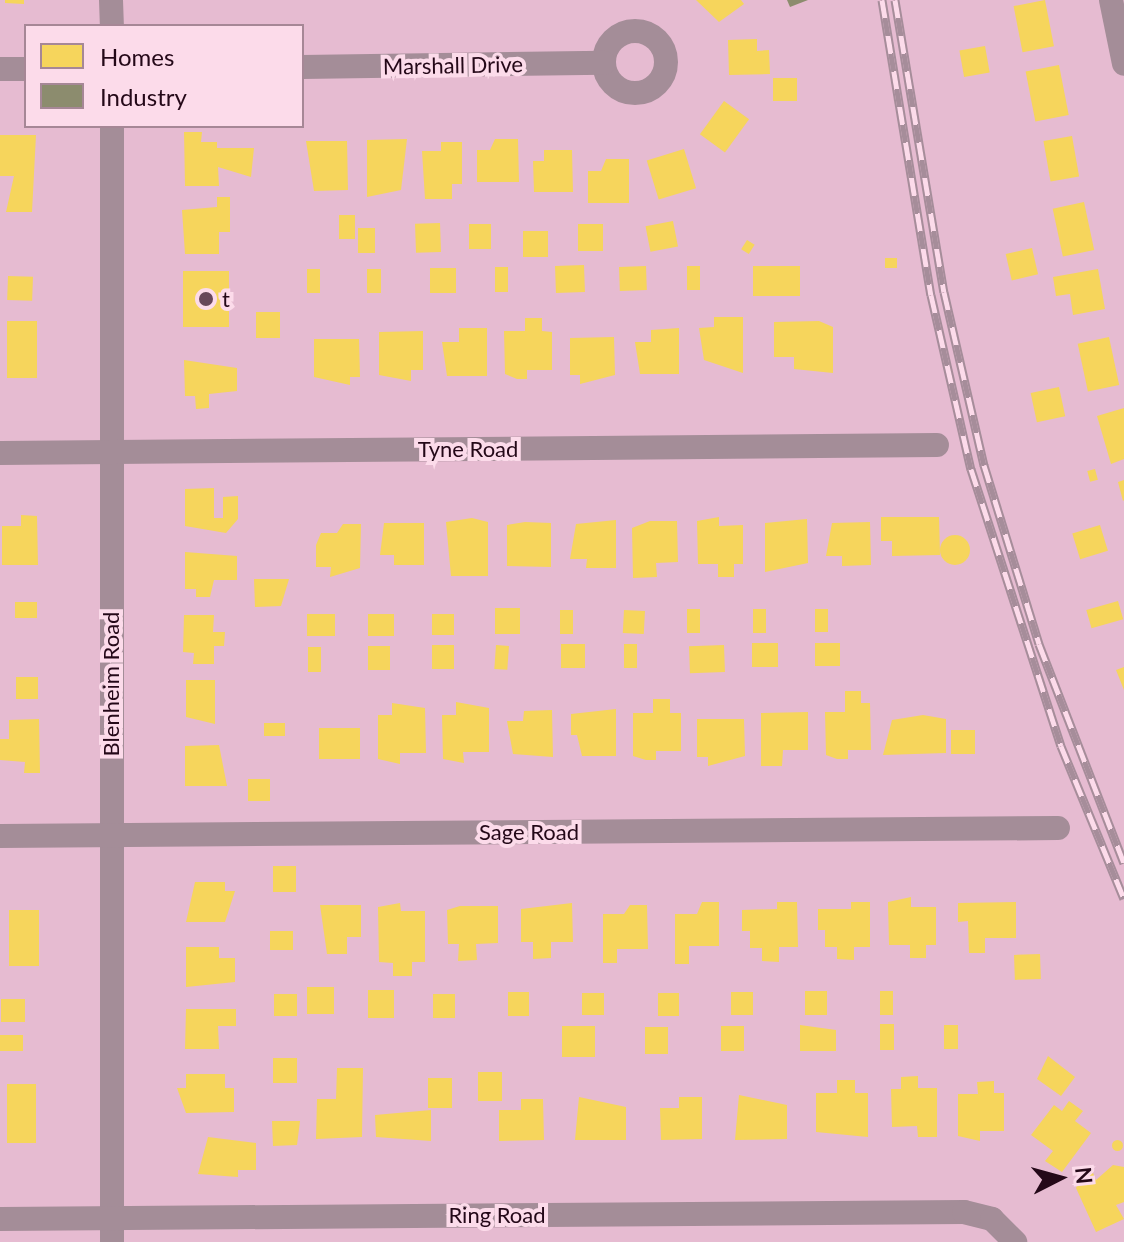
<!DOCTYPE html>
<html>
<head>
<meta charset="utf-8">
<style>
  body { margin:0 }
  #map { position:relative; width:1124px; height:1242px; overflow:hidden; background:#e6bbd1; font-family:Lato,sans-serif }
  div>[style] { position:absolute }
  .homes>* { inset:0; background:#f6d55c; transform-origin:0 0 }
  .round { border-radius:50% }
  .industry>* { inset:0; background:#8c8c6e }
  .minor>* { height:24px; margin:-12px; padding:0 12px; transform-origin:12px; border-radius:12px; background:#a48d98 }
  .minor>.ring { margin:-12px; padding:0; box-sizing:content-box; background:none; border:24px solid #a48d98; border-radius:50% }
  .rail>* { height:9px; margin-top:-4.5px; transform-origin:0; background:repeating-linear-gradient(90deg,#fcdbea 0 18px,#a68d9a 0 36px); box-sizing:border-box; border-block:2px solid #a68d9a }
  .dots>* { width:22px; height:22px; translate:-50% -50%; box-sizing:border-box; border:4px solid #fcdbea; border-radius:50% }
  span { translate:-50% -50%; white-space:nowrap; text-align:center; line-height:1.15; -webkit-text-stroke:8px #fcdbea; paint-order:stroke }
  .street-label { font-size:22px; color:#240818 }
  .poi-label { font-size:22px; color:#240818 }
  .left { translate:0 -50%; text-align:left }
  .legend { position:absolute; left:24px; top:24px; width:280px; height:104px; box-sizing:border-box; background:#fcdbea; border:2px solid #a68796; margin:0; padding:10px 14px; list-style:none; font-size:24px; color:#240818 }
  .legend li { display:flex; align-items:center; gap:16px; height:40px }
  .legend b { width:40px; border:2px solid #a68796 }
  .north { position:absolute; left:1020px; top:1138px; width:80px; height:80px; -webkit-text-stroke:6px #fcdbea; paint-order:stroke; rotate:84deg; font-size:22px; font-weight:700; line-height:32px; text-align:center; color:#240818 }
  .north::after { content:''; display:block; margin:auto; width:28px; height:36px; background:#240818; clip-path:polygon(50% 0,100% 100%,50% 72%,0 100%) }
</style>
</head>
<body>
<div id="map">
  <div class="homes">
    <i style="clip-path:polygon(5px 0,24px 0,24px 4px,5px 3px)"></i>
    <i style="clip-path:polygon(696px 0,741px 0,744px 4px,719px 22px)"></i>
    <i style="left:1045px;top:0;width:47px;height:32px;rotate:79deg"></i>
    <i style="clip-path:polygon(757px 39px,757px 51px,769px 50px,770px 74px,729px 75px,728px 40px)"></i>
    <i style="left:985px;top:46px;width:27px;height:26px;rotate:80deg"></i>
    <i style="left:1059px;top:65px;width:51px;height:34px;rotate:79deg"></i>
    <i style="left:773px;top:78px;width:24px;height:23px"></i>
    <i style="left:724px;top:101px;width:31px;height:41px;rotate:36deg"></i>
    <i style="clip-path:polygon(184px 132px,202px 132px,201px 142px,217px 142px,217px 148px,254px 148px,251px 177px,218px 167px,219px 186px,185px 186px)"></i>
    <i style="clip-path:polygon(0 135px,36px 135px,32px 212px,6px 212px,14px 176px,0 176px)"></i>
    <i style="left:1072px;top:136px;width:41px;height:29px;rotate:80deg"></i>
    <i style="clip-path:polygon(407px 139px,401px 190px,367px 197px,367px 140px)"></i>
    <i style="clip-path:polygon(495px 139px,518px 139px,519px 182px,477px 182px,477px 150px,490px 150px)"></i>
    <i style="clip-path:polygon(306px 141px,347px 141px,348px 190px,314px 191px)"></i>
    <i style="clip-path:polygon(441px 142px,462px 142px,462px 184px,452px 184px,452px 199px,425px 199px,422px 151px,441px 151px)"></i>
    <i style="left:684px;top:149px;width:41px;height:39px;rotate:73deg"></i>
    <i style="clip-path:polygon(544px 150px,572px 150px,573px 192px,534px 192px,533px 161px,544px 161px)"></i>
    <i style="clip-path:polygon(606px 159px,629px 159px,629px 203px,588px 203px,588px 171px,601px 171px)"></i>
    <i style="clip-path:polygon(217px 197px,230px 197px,230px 232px,219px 232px,219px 254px,185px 254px,182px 210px,217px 207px)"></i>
    <i style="left:1084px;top:202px;width:49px;height:32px;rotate:78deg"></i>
    <i style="left:339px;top:215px;width:16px;height:24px"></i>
    <i style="left:673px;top:221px;width:26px;height:28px;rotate:79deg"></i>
    <i style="left:440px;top:223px;width:29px;height:25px;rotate:88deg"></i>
    <i style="left:491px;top:224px;width:25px;height:22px;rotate:90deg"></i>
    <i style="left:603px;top:224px;width:27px;height:25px;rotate:90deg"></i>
    <i style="left:358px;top:228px;width:17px;height:25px"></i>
    <i style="left:523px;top:231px;width:25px;height:26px"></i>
    <i style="left:747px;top:240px;width:9px;height:11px;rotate:32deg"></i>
    <i style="left:1032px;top:248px;width:27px;height:27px;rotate:77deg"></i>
    <i style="left:885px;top:258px;width:12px;height:10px"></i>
    <i style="left:584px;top:265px;width:27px;height:29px;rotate:88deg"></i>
    <i style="left:646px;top:266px;width:24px;height:27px;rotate:88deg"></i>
    <i style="left:687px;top:266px;width:13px;height:24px"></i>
    <i style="left:753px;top:266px;width:47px;height:30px"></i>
    <i style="left:495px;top:267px;width:13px;height:25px"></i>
    <i style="left:456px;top:268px;width:25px;height:26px;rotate:90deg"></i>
    <i style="left:320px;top:269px;width:24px;height:13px;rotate:90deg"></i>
    <i style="left:367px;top:269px;width:14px;height:24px"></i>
    <i style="clip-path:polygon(1098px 269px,1105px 309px,1073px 315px,1070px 294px,1056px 296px,1053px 277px)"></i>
    <i style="left:183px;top:271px;width:46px;height:56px"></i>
    <i style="left:8px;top:276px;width:25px;height:24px;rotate:2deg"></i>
    <i style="left:256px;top:312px;width:24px;height:26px"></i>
    <i style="clip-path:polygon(714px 317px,743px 317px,743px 373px,704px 360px,699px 328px,714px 327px)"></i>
    <i style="clip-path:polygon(525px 318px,542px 318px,542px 331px,552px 332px,552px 370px,527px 370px,527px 379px,517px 379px,505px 374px,504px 331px,525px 331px)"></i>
    <i style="left:7px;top:321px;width:30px;height:57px"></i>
    <i style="clip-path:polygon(819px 321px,833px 327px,833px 373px,794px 369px,794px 357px,774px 357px,774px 322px)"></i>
    <i style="clip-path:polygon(459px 328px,487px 328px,487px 376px,447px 376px,442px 342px,459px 342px)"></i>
    <i style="clip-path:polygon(679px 328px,679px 374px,640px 374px,635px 342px,651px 342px,651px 330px)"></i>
    <i style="clip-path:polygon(423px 331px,423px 370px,411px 370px,411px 381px,379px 375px,379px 332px)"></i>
    <i style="clip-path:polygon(614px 337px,615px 375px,580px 384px,580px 375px,570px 375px,570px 338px)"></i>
    <i style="left:1109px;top:337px;width:49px;height:32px;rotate:78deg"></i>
    <i style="clip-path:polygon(314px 339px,359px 339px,360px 377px,350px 377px,350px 385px,314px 377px)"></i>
    <i style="clip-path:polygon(184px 360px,237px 368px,237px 391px,209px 394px,209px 408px,196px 409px,195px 396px,185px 396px)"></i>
    <i style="left:1059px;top:387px;width:30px;height:29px;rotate:78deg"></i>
    <i style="clip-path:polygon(1124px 408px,1124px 459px,1111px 464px,1097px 416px)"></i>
    <i style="left:1095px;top:469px;width:11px;height:8px;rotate:75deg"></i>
    <i style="clip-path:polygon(1124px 480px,1124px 500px,1123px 501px,1118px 482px)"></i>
    <i style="clip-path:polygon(214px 488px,214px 518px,223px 518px,223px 497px,238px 496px,238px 519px,226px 533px,185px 526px,185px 489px)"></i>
    <i style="clip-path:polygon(21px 515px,37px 516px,38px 565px,2px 565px,2px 526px,21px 526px)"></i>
    <i style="clip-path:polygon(719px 517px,719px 526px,743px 525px,743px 564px,734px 564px,734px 577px,718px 577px,718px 564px,698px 564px,697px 521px)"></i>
    <i style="clip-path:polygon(881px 517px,939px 517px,940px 555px,892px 556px,892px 541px,881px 541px)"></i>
    <i style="clip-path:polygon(472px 518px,488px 522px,488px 576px,451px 576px,446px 522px)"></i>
    <i style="clip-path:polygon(807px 519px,808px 563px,765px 572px,765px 523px)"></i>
    <i style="clip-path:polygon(616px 520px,616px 568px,586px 568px,587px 559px,570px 559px,576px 524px)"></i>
    <i style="clip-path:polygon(650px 521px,677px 521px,678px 562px,656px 563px,657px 577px,633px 578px,632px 528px)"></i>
    <i style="clip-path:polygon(525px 522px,551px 523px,551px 567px,507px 566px,507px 525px)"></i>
    <i style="clip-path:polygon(870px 522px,871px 565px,842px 566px,842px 556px,826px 556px,832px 523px)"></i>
    <i style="clip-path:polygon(384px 523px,424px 523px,424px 565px,394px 565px,394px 555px,380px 555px)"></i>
    <i style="clip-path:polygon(343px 524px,361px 524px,360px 568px,330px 577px,331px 567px,316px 567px,316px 545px,321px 533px,337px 533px)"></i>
    <i style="left:1100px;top:525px;width:27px;height:29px;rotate:73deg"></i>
    <i class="round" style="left:940px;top:535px;width:30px;height:30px"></i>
    <i style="clip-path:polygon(185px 552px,237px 556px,237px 580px,214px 580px,210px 597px,196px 597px,196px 589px,185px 589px)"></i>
    <i style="clip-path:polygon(254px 579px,289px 579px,281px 606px,255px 607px)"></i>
    <i style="left:1118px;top:601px;width:19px;height:33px;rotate:74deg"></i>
    <i style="left:15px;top:602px;width:22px;height:16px"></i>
    <i style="left:520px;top:608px;width:26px;height:25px;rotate:90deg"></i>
    <i style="left:700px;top:609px;width:24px;height:13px;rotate:90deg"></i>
    <i style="left:753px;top:609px;width:13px;height:24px"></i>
    <i style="left:815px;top:609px;width:13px;height:23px"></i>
    <i style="left:560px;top:610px;width:13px;height:24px"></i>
    <i style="left:624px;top:610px;width:21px;height:23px;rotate:3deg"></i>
    <i style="left:307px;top:614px;width:28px;height:22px"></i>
    <i style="left:368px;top:614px;width:26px;height:22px"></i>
    <i style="left:432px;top:614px;width:22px;height:21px"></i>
    <i style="clip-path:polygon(184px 615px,214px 615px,213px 632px,225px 632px,224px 646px,214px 646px,214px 664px,193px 664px,194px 653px,183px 652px)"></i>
    <i style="left:752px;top:643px;width:26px;height:24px"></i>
    <i style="left:815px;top:643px;width:25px;height:23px"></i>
    <i style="left:561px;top:644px;width:24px;height:24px"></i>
    <i style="left:624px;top:644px;width:13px;height:24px"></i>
    <i style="left:432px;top:645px;width:22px;height:24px"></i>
    <i style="left:496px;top:645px;width:13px;height:24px;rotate:4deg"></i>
    <i style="left:724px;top:645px;width:27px;height:35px;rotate:88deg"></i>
    <i style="left:368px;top:646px;width:22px;height:24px"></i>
    <i style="left:308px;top:647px;width:13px;height:25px"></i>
    <i style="clip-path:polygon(1124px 667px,1124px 690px,1116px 670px)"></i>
    <i style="left:16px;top:677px;width:22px;height:22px"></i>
    <i style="clip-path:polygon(186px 680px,215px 680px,215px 724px,186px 717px)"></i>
    <i style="clip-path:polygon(845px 691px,861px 691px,861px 703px,870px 703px,871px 750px,848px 750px,848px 759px,837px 759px,826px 755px,825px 712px,845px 712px)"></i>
    <i style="clip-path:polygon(653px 699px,670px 699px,670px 713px,681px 713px,681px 751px,656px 751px,656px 760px,646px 760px,633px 756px,633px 713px,653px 713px)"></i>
    <i style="clip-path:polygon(456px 702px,489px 708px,489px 752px,463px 752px,464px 763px,443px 759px,442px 715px,456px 715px)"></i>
    <i style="clip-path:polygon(392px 703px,425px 708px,426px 753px,400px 753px,400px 764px,378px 759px,378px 715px,392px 715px)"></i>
    <i style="clip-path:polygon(616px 709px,616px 756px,582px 756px,577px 735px,571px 735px,571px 714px)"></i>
    <i style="clip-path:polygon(552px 710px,553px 757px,513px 754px,507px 721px,523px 721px,524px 711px)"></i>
    <i style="clip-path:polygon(808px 712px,808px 750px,783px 750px,782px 766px,761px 766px,761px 713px)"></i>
    <i style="clip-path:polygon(923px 715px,946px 719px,946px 753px,883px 755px,892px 720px)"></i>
    <i style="clip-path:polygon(39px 719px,40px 773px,24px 773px,25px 762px,0 760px,0 739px,9px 739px,9px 720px)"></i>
    <i style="clip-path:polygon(697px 719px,744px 719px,745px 756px,708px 766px,708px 757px,697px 757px)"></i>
    <i style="left:264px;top:723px;width:21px;height:13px"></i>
    <i style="left:319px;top:728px;width:41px;height:31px"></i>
    <i style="left:951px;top:730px;width:24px;height:24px"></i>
    <i style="clip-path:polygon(219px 745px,227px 786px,185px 786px,185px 746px)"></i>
    <i style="left:248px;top:779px;width:22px;height:22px"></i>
    <i style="left:273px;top:866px;width:23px;height:26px"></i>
    <i style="clip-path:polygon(195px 882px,225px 882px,225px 891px,235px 891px,225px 922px,186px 922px)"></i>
    <i style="clip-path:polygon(911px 897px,911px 907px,936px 907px,936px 945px,926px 945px,926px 958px,910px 958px,910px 945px,889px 945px,888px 902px)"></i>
    <i style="clip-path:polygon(702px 902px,719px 902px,719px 946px,689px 946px,689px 964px,675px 964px,675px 914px,697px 914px)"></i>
    <i style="clip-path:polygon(777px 902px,797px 902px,798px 947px,779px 947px,779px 962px,762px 961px,762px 948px,750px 948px,750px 931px,742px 931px,742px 910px,777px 909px)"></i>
    <i style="clip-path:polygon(851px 902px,870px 902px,870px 947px,854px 947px,854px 960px,837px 959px,837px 947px,825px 947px,825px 930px,818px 930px,818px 909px,851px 909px)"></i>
    <i style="clip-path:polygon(1016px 902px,1016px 938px,985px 938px,985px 953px,969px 953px,968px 921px,958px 922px,958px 903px)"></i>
    <i style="clip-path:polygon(400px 903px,401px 911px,425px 911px,425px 962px,412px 962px,412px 976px,393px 976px,393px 963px,379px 962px,378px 907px)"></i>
    <i style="clip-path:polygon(572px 903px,573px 942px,551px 942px,551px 958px,533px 959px,533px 942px,521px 942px,521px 909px)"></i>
    <i style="clip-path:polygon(320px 905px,361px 905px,361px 937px,347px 937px,347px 954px,327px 954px)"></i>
    <i style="clip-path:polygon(630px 905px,647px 905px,648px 949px,617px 949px,617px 963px,603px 963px,603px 914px,624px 914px)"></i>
    <i style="clip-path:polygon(460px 906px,498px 906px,498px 943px,476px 944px,477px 960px,458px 961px,459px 944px,448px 944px,447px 910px)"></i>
    <i style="left:9px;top:910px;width:30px;height:56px"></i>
    <i style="left:270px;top:931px;width:23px;height:19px"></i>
    <i style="clip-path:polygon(186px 947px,219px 947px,219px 958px,235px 958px,235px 982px,186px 987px)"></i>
    <i style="left:1040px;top:954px;width:25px;height:26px;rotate:88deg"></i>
    <i style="left:307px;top:987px;width:27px;height:27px"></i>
    <i style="left:368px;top:990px;width:26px;height:28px"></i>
    <i style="left:805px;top:991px;width:22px;height:24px"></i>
    <i style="left:880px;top:991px;width:13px;height:24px"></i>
    <i style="left:508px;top:992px;width:21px;height:24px"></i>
    <i style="left:731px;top:992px;width:22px;height:23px"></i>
    <i style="left:582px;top:993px;width:22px;height:22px"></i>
    <i style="left:658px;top:993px;width:21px;height:23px"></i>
    <i style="left:274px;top:994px;width:23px;height:22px"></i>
    <i style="left:433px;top:994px;width:22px;height:24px"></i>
    <i style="left:1px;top:999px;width:24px;height:23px"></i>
    <i style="clip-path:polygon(186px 1009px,236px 1009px,236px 1026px,218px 1026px,219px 1049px,185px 1049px)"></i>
    <i style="left:894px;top:1024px;width:26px;height:14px;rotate:90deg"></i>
    <i style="clip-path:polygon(800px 1025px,836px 1030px,836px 1051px,800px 1051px)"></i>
    <i style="left:944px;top:1025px;width:14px;height:24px"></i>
    <i style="left:562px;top:1026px;width:33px;height:31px"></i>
    <i style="left:721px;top:1026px;width:23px;height:25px"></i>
    <i style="left:645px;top:1027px;width:23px;height:27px"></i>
    <i style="left:0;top:1035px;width:23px;height:16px"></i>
    <i style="clip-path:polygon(1048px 1056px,1075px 1077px,1061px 1096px,1037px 1079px)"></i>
    <i style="left:297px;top:1058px;width:25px;height:24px;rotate:90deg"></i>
    <i style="clip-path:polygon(337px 1068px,363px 1068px,362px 1137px,316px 1139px,317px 1099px,336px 1099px)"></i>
    <i style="left:478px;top:1072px;width:24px;height:29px"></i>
    <i style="clip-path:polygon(186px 1074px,225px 1074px,225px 1088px,234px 1088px,234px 1112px,186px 1113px,177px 1088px,186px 1088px)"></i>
    <i style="clip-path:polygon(918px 1076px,918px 1088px,937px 1088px,937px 1137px,918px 1137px,917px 1126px,892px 1127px,891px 1089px,901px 1089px,901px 1077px)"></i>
    <i style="left:428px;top:1078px;width:24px;height:30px"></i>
    <i style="clip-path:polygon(837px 1080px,855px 1080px,855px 1093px,868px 1093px,868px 1137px,816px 1132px,816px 1093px,837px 1093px)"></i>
    <i style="clip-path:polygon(994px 1081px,994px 1093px,1004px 1093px,1004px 1131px,980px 1131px,980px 1141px,958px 1136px,958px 1094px,978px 1094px,977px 1082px)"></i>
    <i style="left:7px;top:1084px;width:29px;height:59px"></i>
    <i style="clip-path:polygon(739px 1095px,787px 1105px,787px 1139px,735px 1140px)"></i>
    <i style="clip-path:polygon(579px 1097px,626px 1107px,626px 1140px,575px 1140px)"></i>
    <i style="clip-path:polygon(679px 1097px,702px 1097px,702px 1139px,661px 1140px,660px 1108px,679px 1108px)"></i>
    <i style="clip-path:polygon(521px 1099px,543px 1099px,544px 1140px,499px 1141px,499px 1110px,521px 1110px)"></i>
    <i style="clip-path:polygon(1069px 1101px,1083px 1111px,1075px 1121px,1091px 1133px,1062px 1172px,1045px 1161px,1053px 1151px,1031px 1135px,1054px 1105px,1062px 1111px)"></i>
    <i style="clip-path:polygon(431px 1110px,431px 1141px,376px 1137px,375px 1115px)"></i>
    <i style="clip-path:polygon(272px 1121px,300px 1121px,297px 1145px,273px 1146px)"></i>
    <i style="clip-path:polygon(208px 1137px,256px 1143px,256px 1170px,238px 1170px,238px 1177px,198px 1174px)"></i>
    <i class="round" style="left:1111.5px;top:1139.5px;width:11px;height:11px"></i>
    <i style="clip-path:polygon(1113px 1165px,1124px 1167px,1124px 1202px,1116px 1205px,1124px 1219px,1096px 1232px,1076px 1188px,1080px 1179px,1093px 1173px,1096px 1180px)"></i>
  </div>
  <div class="industry">
    <i style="clip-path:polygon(787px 0,808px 0,790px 7px)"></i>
  </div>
  <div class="minor">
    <i style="left:111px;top:0;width:26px;rotate:88deg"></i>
    <i style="left:1111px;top:0;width:65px;rotate:78.5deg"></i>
    <i class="ring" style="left:604px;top:31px;width:38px;height:38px"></i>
    <i style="left:302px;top:67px;width:302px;rotate:-0.8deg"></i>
    <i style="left:0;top:69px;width:26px"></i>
    <i style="left:112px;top:126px;width:1116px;rotate:90deg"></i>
    <i style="left:0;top:453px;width:937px;rotate:-0.49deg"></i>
    <i style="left:0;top:836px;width:1058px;rotate:-0.43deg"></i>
    <i style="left:0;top:1219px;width:964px;rotate:-0.42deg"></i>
    <i style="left:964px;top:1212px;width:29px;rotate:14deg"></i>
    <i style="left:992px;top:1219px;width:33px;rotate:45deg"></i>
  </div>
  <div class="rail">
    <i style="left:882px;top:0;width:299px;rotate:80.6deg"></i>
    <i style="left:931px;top:295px;width:179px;rotate:77.1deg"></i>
    <i style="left:971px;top:469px;width:291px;rotate:72deg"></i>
    <i style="left:1061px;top:746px;width:165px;rotate:67.6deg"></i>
    <i style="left:895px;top:0;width:296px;rotate:80.5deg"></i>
    <i style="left:944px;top:292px;width:178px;rotate:77deg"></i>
    <i style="left:984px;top:465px;width:187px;rotate:72.9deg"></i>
    <i style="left:1039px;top:644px;width:235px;rotate:68.8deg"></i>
  </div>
  <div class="dots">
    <i style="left:206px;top:299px;background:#684759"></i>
  </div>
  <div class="street-label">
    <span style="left:453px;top:65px;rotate:-1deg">Marshall Drive</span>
    <span style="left:468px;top:449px">Tyne Road</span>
    <span style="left:111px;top:684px;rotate:-90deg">Blenheim Road</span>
    <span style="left:529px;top:832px">Sage Road</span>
    <span style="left:497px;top:1215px">Ring Road</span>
  </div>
  <div class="poi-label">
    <span class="left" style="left:222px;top:299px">t</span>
  </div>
  <ul class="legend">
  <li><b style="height:22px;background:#f6d55c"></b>Homes</li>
  <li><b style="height:22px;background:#8c8c6e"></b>Industry</li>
  </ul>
  <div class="north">N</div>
</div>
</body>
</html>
